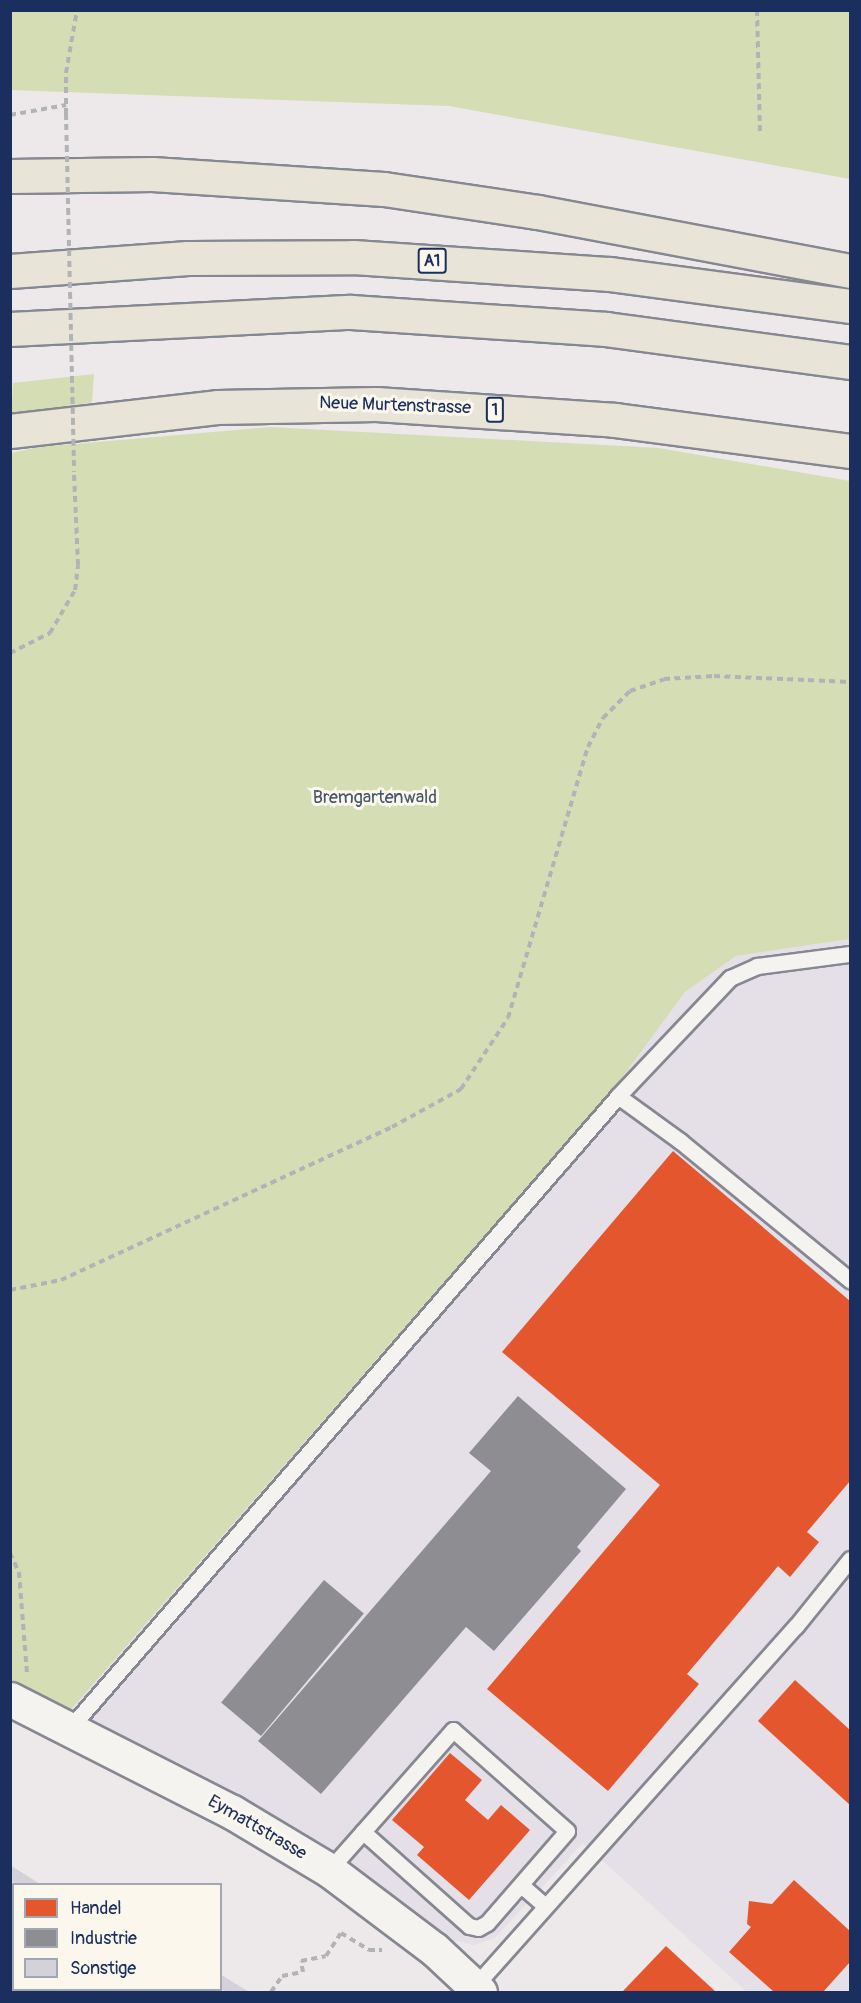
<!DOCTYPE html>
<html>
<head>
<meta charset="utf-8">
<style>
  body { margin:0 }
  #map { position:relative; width:861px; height:2003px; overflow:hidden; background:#ede9ea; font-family:Pangolin,sans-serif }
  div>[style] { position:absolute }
  .built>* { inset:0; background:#e5dfe8 }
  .green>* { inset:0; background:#d5ddb4 }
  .shops>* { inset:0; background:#e4572e }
  .industry>* { inset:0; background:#8d8d92; transform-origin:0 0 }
  .building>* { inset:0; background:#d5d1db }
  .path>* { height:4px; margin-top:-2px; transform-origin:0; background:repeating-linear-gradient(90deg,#b2b3b6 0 6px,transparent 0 10.5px) }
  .roads { filter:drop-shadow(2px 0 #868891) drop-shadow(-2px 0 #868891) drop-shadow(0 2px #868891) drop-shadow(0 -2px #868891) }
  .service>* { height:15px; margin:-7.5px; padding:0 7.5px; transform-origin:7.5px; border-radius:7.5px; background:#f5f3f0 }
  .tertiary>* { height:33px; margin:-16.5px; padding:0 16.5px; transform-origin:16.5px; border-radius:16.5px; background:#f5f3f0 }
  .primary>* { height:33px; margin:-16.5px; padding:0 16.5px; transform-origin:16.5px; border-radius:16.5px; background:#e8e4d7 }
  .motorway>* { height:33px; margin:-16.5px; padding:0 16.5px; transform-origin:16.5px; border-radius:16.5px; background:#e8e4d7 }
  .path-bridge>* { height:4px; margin-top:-2px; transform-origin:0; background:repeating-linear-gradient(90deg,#b2b3b6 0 6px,transparent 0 10.5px) }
  span { translate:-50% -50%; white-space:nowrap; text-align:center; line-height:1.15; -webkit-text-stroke:6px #fbf7ec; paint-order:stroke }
  .shield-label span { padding:2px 4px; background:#fbf7ec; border:2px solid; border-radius:4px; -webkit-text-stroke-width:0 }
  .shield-label { font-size:16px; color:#1b2f5e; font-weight:700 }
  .street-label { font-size:18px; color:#1b2f5e }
  .park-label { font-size:18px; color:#455868 }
  .frame { position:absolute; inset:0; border:12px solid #1b2f5e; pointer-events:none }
  .legend { position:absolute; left:12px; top:1883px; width:210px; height:108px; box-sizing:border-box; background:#fbf7ec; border:2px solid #a1a7b3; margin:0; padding:8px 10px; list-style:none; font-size:18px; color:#1b2f5e }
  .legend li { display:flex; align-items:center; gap:12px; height:30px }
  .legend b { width:30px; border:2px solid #a1a7b3 }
</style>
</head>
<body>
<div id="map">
  <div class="built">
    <i style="clip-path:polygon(850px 939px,850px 1992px,747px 1992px,583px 1843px,495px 1938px,474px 1945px,451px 1940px,346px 1863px,67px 1714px,621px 1079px,685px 992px,736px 956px)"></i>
  </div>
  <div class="green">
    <i style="clip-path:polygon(11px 10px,850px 11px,850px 179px,449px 106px,11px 90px)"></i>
    <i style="clip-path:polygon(94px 374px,92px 402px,11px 417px,13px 383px)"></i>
    <i style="clip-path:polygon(270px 427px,659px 448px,850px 481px,850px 939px,736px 956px,685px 992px,621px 1079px,67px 1714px,11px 1681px,11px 453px,39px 447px)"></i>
  </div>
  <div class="shops">
    <i style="clip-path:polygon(673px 1151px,850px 1301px,850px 1481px,807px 1532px,819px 1542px,790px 1577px,778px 1566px,769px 1577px,687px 1674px,699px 1684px,608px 1791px,487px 1689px,660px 1485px,502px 1352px)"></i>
    <i style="clip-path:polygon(795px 1680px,850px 1730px,850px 1805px,758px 1721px)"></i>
    <i style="clip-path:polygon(450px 1753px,482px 1780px,465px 1800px,488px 1820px,501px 1805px,530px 1830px,469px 1900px,417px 1855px,424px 1847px,392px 1820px)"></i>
    <i style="clip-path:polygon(794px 1880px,850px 1931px,850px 1962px,823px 1992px,774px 1992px,729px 1952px,751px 1927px,747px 1924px,749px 1901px,772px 1904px)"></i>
    <i style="clip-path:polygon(10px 1891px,14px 1990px,168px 1992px,10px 1992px)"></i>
    <i style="clip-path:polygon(666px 1946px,716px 1992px,622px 1992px)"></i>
  </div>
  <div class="industry">
    <i style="clip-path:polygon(518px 1396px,626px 1489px,577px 1547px,581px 1551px,494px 1651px,466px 1627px,321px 1794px,258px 1741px,491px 1471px,469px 1453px)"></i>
    <i style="left:324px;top:1580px;width:52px;height:160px;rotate:40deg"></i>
  </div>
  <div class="building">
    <i style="clip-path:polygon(10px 1865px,40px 1884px,17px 1884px,10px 1881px)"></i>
    <i style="clip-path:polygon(220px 1974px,249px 1992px,227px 1992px,220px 1989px)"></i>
    <i style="clip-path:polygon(163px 1990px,208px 1990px,206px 1992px)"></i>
  </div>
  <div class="path">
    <i style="left:757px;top:10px;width:124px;rotate:88.6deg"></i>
    <i style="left:66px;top:114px;width:41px;rotate:-90deg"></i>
    <i style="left:66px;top:73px;width:64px;rotate:-80.1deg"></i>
    <i style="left:10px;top:115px;width:57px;rotate:-10.1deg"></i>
    <i style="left:10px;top:653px;width:45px;rotate:-26.6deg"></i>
    <i style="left:50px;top:633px;width:50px;rotate:-59.8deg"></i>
    <i style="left:75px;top:590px;width:25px;rotate:-83deg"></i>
    <i style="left:78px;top:565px;width:93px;rotate:-92.5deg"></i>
    <i style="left:10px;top:1290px;width:52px;rotate:-11.1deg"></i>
    <i style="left:61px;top:1280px;width:365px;rotate:-24.8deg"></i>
    <i style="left:392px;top:1127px;width:79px;rotate:-28.8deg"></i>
    <i style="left:461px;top:1089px;width:85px;rotate:-56.5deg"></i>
    <i style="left:508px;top:1018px;width:283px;rotate:-73.6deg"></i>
    <i style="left:588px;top:747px;width:33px;rotate:-63deg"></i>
    <i style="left:603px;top:718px;width:38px;rotate:-45deg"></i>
    <i style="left:630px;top:691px;width:36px;rotate:-19deg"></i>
    <i style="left:664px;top:679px;width:50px;rotate:-3.4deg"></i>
    <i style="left:714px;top:676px;width:136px;rotate:2.5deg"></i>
    <i style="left:10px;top:1553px;width:21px;rotate:65deg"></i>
    <i style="left:19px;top:1572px;width:101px;rotate:85.5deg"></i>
    <i style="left:271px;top:1992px;width:19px;rotate:-55deg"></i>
    <i style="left:282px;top:1976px;width:21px;rotate:-11deg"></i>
    <i style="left:303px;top:1972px;width:11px;rotate:-100deg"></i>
    <i style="left:301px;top:1961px;width:25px;rotate:-11deg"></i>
    <i style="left:326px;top:1956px;width:27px;rotate:-57deg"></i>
    <i style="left:341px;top:1933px;width:33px;rotate:31deg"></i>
    <i style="left:369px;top:1950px;width:13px"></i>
  </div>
  <div class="roads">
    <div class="service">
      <i style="left:618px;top:1096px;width:77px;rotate:36deg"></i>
      <i style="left:680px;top:1141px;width:220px;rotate:39.3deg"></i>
      <i style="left:69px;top:1729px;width:838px;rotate:-49.06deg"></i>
      <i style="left:618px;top:1096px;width:163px;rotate:-46.5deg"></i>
      <i style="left:730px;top:978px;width:30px;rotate:-24deg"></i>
      <i style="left:757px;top:966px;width:94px;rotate:-7.4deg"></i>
      <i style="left:329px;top:1870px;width:187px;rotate:-48.5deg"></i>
      <i style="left:453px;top:1730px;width:152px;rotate:41.5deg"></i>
      <i style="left:567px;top:1831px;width:122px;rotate:131deg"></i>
      <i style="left:487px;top:1923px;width:10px;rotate:151deg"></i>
      <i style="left:478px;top:1928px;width:9px;rotate:-167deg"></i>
      <i style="left:469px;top:1926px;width:142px;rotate:-138.4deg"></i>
      <i style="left:521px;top:1885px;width:30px;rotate:41deg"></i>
      <i style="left:474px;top:1987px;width:484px;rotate:-48.3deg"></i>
      <i style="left:796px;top:1626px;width:86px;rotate:-51.1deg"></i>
    </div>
    <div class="tertiary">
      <i style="left:10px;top:1699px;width:249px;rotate:27deg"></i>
      <i style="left:232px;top:1812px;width:113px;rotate:30.9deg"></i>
      <i style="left:329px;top:1870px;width:131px;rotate:37deg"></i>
      <i style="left:434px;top:1949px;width:63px;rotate:43.1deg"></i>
    </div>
    <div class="primary">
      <i style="left:10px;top:431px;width:208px;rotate:-6.6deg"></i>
      <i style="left:217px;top:407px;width:159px;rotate:-1.1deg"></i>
      <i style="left:376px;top:404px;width:240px;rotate:3.8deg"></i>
      <i style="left:615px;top:420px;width:237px;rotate:7.5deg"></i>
    </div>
    <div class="motorway">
      <i style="left:10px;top:176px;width:142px;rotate:-0.8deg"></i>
      <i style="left:152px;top:174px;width:232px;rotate:3.7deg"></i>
      <i style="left:384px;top:189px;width:156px;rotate:8.5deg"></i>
      <i style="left:538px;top:212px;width:318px;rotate:10.7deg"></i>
      <i style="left:10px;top:271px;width:178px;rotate:-4.2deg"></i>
      <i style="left:188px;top:258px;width:165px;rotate:-0.3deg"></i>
      <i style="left:353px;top:257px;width:258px;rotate:3.8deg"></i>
      <i style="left:610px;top:274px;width:242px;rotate:7.6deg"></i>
      <i style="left:10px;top:329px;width:341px;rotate:-2.9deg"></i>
      <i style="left:351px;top:312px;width:256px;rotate:3.8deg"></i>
      <i style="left:606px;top:329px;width:246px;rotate:7.7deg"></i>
    </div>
  </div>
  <div class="path-bridge">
    <i style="left:66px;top:114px;width:358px;rotate:88.7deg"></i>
  </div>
  <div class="shield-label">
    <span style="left:432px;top:261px">A1</span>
    <span style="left:495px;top:410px">1</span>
  </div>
  <div class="street-label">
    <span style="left:395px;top:406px;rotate:2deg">Neue Murtenstrasse</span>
    <span style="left:257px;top:1828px;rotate:30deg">Eymattstrasse</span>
  </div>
  <div class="park-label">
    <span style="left:375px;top:798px">Bremgartenwald</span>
  </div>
  <div class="frame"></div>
  <ul class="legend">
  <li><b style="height:16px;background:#e4572e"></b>Handel</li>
  <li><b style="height:16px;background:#8d8d92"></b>Industrie</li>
  <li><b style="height:16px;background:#d5d1db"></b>Sonstige</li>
  </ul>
</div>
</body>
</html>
